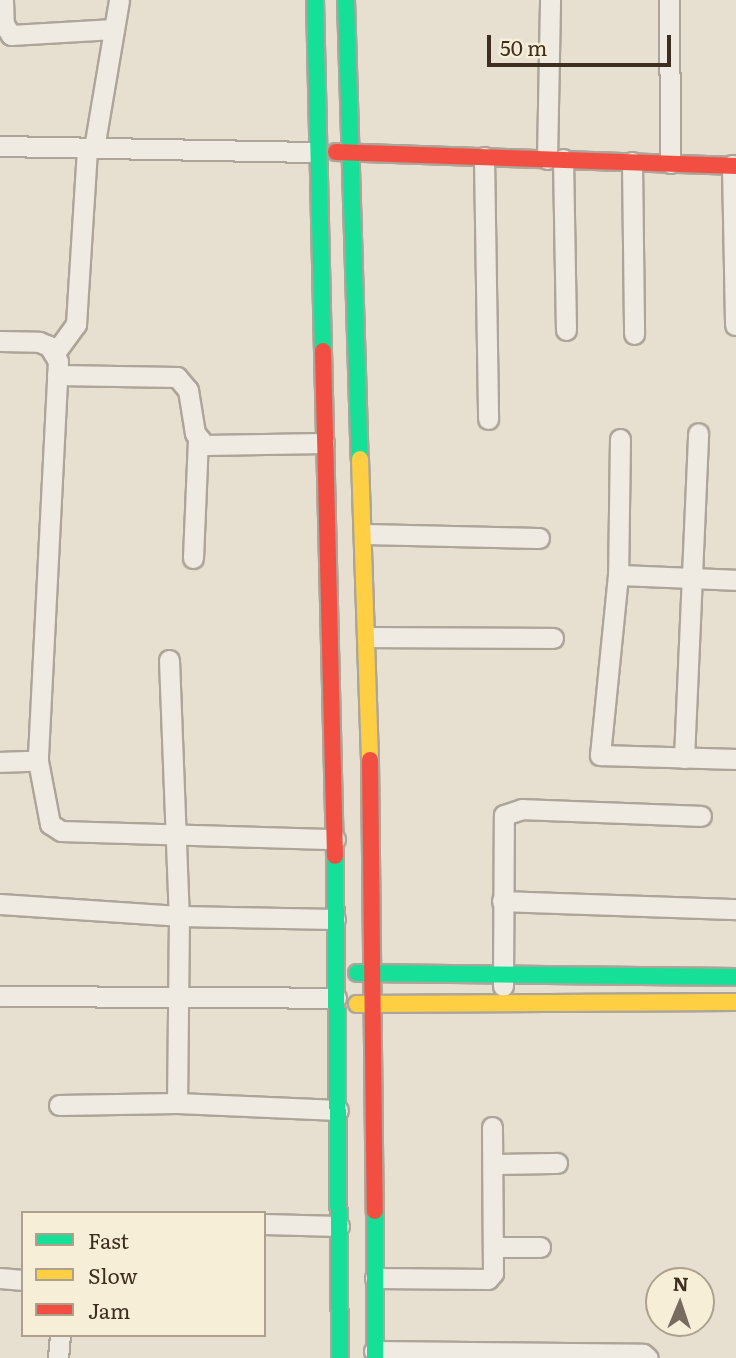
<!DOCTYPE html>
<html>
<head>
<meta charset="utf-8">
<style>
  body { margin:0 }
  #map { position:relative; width:736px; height:1358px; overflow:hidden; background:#e7e0d1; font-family:Literata,serif }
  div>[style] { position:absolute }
  .roads { filter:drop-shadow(2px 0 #ada599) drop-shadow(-2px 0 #ada599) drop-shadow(0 2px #ada599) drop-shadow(0 -2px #ada599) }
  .street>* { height:19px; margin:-9.5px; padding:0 9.5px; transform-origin:9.5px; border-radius:9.5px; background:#efebe3 }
  .fast>* { height:16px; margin:-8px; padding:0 8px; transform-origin:8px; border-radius:8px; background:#16e098 }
  .slow>* { height:16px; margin:-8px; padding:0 8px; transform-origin:8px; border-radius:8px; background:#ffcf43 }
  .jam>* { height:16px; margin:-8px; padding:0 8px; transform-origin:8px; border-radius:8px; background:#f24e42 }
  span { translate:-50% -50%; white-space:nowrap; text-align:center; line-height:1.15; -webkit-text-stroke:6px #f7eed8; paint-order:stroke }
  .legend { position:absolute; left:21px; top:1211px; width:245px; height:126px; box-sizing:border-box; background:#f7eed8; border:2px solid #ada18e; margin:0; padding:9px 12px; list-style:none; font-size:21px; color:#3d2e20 }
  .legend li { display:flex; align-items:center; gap:14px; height:35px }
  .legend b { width:35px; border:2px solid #ada18e }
  .north { position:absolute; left:645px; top:1267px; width:70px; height:70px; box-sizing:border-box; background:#f7eed8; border:2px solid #ada18e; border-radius:50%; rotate:2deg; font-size:19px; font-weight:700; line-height:28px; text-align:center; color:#3d2e20 }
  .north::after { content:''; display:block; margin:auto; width:24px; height:32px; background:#786c5e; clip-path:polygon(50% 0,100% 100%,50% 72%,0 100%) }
  .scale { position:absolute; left:487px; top:35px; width:184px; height:32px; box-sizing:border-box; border:4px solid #3d2e20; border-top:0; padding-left:9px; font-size:21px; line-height:24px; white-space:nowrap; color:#3d2e20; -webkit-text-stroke:5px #f7eed8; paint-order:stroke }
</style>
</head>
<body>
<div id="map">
  <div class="roads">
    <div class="street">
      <i style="left:3px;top:0;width:24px;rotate:88deg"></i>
      <i style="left:4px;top:24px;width:13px;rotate:58deg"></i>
      <i style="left:11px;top:35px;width:103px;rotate:-3.3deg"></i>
      <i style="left:669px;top:0;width:163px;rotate:89.6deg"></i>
      <i style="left:0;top:146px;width:316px;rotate:1.1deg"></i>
      <i style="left:94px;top:148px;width:150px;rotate:-80.4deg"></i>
      <i style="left:484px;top:157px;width:262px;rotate:89.1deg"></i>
      <i style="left:547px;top:159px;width:159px;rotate:-88.9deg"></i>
      <i style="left:563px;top:159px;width:171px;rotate:89deg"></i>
      <i style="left:632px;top:162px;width:172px;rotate:89.3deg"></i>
      <i style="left:732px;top:165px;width:160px;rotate:88.9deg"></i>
      <i style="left:0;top:341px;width:39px;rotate:1deg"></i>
      <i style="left:39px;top:342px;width:11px;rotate:22deg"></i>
      <i style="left:49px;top:346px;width:17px;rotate:59deg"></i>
      <i style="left:58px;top:361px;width:400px;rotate:92.9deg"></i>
      <i style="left:38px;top:761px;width:64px;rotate:79.2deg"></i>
      <i style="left:50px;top:824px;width:13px;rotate:32deg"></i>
      <i style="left:61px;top:831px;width:274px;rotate:1.7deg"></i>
      <i style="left:55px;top:353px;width:36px;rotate:-54deg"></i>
      <i style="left:76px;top:324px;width:176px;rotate:-86.4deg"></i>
      <i style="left:57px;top:375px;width:120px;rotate:1deg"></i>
      <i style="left:177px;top:377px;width:17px;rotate:50deg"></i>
      <i style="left:188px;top:390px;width:44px;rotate:80.8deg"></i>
      <i style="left:195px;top:433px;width:16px;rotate:50deg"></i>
      <i style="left:205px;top:445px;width:119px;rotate:-1deg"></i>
      <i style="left:620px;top:439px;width:136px;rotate:90.8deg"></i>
      <i style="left:618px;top:575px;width:181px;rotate:95.7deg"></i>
      <i style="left:600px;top:755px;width:136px;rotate:1.7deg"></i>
      <i style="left:364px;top:534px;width:175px;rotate:1.3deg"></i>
      <i style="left:193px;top:558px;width:117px;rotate:-87.6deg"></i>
      <i style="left:618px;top:575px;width:118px;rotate:2.4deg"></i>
      <i style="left:367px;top:637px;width:186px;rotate:0.3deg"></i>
      <i style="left:169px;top:660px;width:256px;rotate:87.8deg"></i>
      <i style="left:179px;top:916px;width:187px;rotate:90.6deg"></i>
      <i style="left:684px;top:758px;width:325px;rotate:-87.5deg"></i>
      <i style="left:0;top:762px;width:38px;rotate:-2deg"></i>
      <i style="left:502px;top:901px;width:234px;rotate:2deg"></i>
      <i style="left:0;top:904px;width:179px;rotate:3.8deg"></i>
      <i style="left:179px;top:916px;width:156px;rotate:1.1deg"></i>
      <i style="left:503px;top:986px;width:171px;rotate:-89.7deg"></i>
      <i style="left:504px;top:815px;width:19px;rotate:-18deg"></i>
      <i style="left:522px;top:809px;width:179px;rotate:2.2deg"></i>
      <i style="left:0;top:996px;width:336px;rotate:0.3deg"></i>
      <i style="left:59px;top:1105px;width:118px;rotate:-1deg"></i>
      <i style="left:177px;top:1103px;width:161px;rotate:2.5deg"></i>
      <i style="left:493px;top:1164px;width:64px;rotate:-0.9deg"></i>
      <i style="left:264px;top:1224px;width:75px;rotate:1.5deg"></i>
      <i style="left:496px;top:1247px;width:44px"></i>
      <i style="left:0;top:1278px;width:23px;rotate:5deg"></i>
      <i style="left:375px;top:1278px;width:113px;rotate:0.5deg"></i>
      <i style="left:488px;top:1279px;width:8px;rotate:-50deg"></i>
      <i style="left:493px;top:1273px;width:146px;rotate:-90.4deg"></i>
      <i style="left:374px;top:1351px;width:269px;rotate:0.6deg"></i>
      <i style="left:643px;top:1354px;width:6px;rotate:39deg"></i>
      <i style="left:58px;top:1358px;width:23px;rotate:-85deg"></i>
    </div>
    <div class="fast">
      <i style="left:315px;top:0;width:351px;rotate:88.7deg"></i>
      <i style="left:346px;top:0;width:459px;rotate:88.3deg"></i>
      <i style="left:335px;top:856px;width:502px;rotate:89.43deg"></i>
      <i style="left:357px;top:973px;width:379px;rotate:0.6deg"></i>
      <i style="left:375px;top:1211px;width:147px;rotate:90deg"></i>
    </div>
    <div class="slow">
      <i style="left:360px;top:459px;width:301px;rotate:88.1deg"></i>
      <i style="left:357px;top:1004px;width:379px;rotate:-0.3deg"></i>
    </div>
    <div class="jam">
      <i style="left:336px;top:152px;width:400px;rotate:2deg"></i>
      <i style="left:323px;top:351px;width:505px;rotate:88.64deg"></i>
      <i style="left:370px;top:760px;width:451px;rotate:89.4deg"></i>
    </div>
  </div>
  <ul class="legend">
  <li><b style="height:9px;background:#16e098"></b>Fast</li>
  <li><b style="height:9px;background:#ffcf43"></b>Slow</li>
  <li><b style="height:9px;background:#f24e42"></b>Jam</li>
  </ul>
  <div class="north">N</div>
  <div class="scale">50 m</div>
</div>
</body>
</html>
